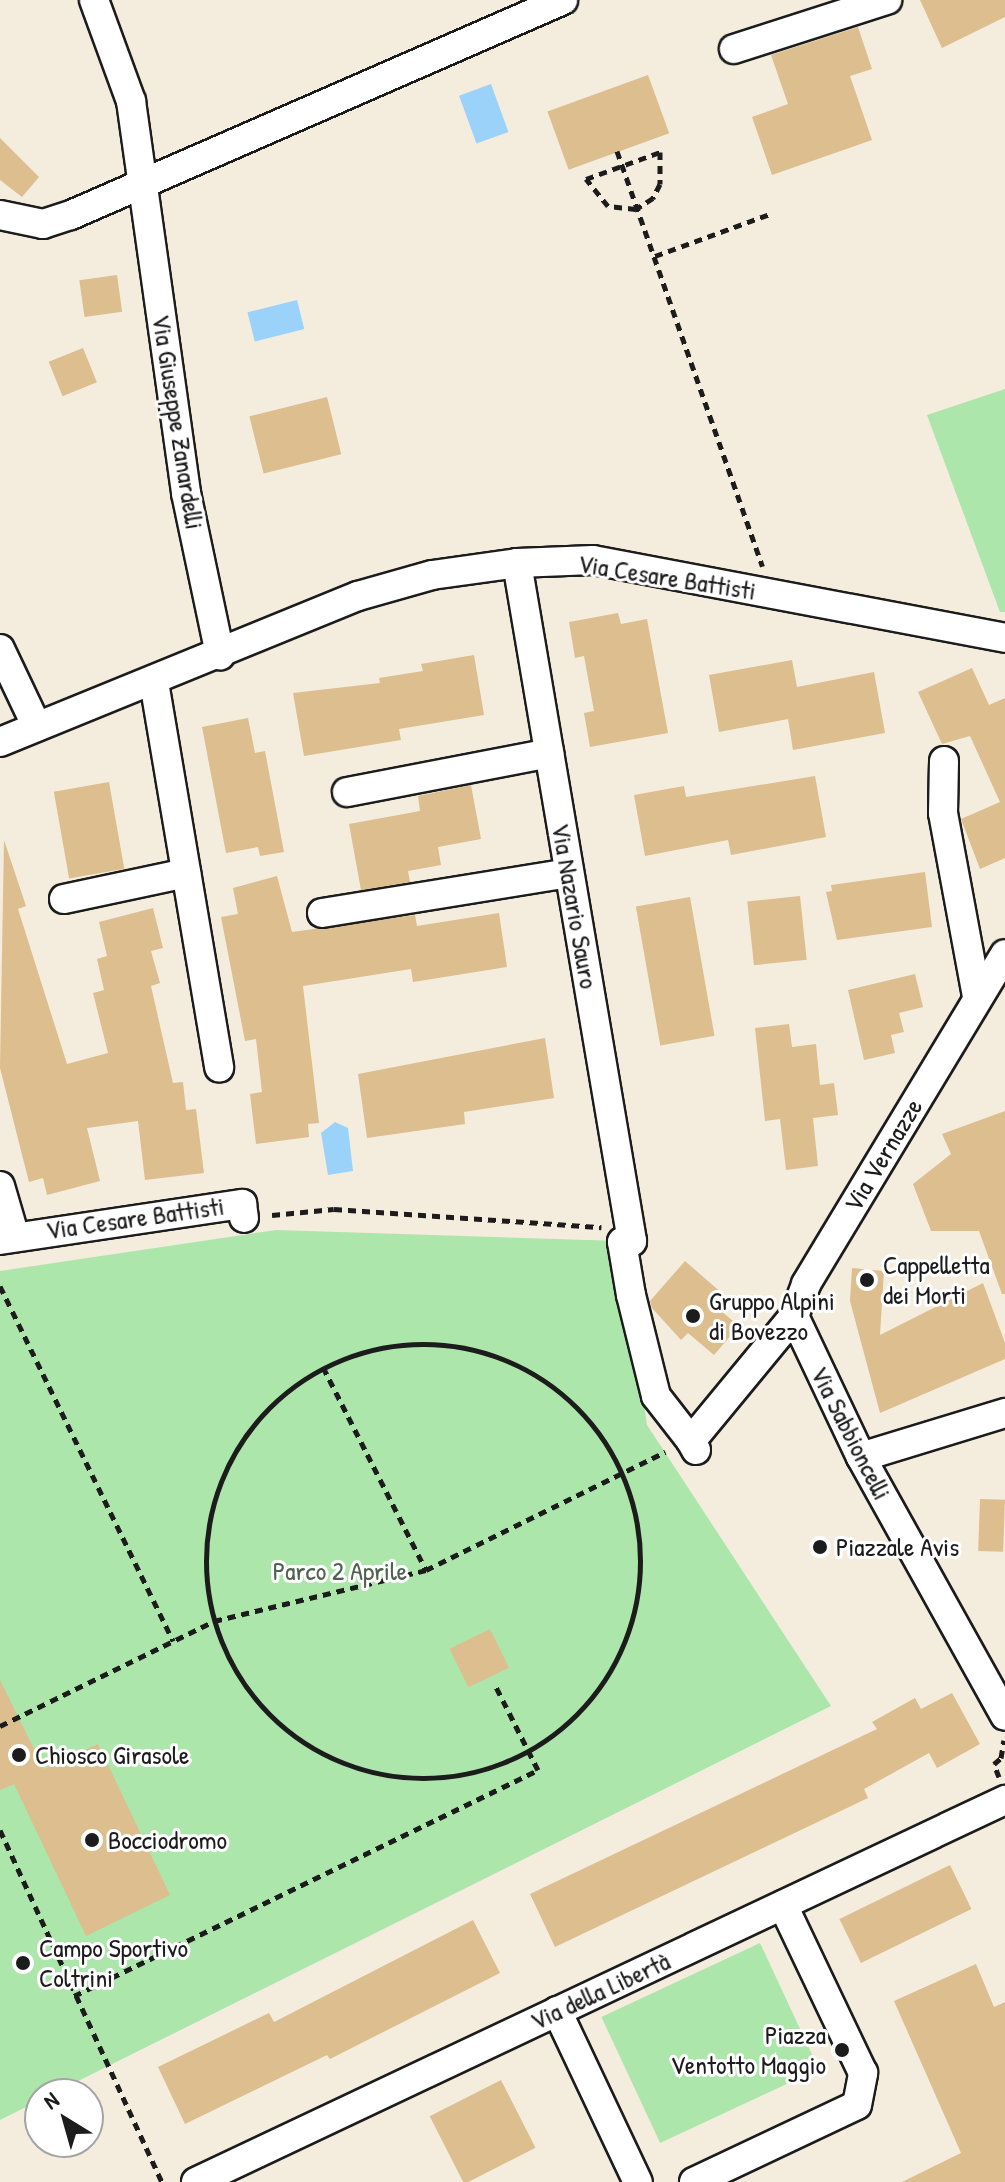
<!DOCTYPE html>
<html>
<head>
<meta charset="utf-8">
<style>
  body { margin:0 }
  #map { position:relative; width:1005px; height:2182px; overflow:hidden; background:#f4ecdd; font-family:"Patrick Hand",sans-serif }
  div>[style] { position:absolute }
  .green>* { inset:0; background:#ace6ab; transform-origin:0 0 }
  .water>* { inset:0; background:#9bd2fa; transform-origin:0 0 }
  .building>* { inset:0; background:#dcbe8f; transform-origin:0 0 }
  .path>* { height:5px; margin-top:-2.5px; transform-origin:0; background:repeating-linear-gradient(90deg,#1c1c1c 0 8px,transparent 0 14px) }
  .path>.ring { margin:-2.5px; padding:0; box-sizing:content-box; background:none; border:5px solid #1c1c1c; border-radius:50% }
  .roads { filter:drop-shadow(2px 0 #1c1c1c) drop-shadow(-2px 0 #1c1c1c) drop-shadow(0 2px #1c1c1c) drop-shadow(0 -2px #1c1c1c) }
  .minor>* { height:28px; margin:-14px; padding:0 14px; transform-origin:14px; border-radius:14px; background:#fff }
  .dots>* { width:22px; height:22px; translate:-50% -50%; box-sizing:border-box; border:4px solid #fff; border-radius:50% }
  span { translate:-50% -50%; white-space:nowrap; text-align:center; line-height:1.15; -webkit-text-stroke:6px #fff; paint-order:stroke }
  .street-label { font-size:26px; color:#1c1c1c }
  .poi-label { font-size:26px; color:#1c1c1c }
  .left { translate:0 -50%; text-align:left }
  .right { translate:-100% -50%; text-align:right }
  .park-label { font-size:26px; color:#4e634e }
  .north { position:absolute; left:24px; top:2078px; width:80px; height:80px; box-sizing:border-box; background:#fff; border:2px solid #a4a4a4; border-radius:50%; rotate:323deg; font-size:22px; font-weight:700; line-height:32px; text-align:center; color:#1c1c1c }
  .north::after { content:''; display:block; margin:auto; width:28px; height:36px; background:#1c1c1c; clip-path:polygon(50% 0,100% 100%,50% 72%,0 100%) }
</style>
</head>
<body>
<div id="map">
  <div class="green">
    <i style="clip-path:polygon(1005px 389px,1005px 612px,1000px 612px,927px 415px)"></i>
    <i style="clip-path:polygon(276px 1230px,619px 1241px,647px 1425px,831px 1706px,52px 2094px,40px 2094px,40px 2100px,0 2120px,0 1271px)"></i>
    <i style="left:760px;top:1943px;width:139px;height:175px;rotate:65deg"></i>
  </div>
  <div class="water">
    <i style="left:491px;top:84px;width:51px;height:34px;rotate:70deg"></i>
    <i style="left:297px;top:300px;width:30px;height:51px;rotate:76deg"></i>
    <i style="clip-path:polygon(335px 1122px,348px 1128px,353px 1171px,328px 1175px,321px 1133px)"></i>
  </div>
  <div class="building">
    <i style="clip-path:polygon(920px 0,1005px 0,1005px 17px,942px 48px)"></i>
    <i style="clip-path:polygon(858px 27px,872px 69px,850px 76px,872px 140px,772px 175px,752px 117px,788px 104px,771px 55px)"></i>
    <i style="left:648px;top:75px;width:62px;height:107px;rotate:70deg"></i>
    <i style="clip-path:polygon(0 138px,39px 177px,22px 197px,0 180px)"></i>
    <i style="left:117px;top:275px;width:37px;height:38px;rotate:82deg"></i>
    <i style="left:83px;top:348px;width:37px;height:37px;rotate:68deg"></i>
    <i style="left:327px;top:397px;width:59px;height:80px;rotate:76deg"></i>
    <i style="clip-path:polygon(618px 613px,621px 624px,647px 619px,668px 733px,590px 747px,584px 713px,594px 711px,584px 656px,575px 658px,569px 622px)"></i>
    <i style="clip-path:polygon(474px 655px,484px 715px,399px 729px,401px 740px,304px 756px,293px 693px,380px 683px,379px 678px,423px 671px,421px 664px)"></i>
    <i style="clip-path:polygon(792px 660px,797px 687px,874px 672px,885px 733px,793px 750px,788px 719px,719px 732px,709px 675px)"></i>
    <i style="clip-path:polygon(972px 668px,989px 705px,1005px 698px,1005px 858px,980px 869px,961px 819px,1000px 802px,970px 736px,942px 744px,918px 692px)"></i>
    <i style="clip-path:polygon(248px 718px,255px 753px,265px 751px,284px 852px,260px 856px,258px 847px,226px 853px,202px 727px)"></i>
    <i style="clip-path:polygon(815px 776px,826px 837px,731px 855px,728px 840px,645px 856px,634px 795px,684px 786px,686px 797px)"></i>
    <i style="left:109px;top:782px;width:88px;height:56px;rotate:80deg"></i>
    <i style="clip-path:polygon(471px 785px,481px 839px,438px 847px,441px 865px,408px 871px,410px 882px,361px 890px,349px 824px,420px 811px,418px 796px)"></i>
    <i style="clip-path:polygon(4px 840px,26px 906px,18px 909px,67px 1064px,108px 1053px,93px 993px,104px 990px,97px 959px,107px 956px,99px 922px,153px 908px,163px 948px,151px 951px,160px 983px,151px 986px,173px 1083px,183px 1082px,186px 1110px,196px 1109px,204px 1173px,145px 1180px,138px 1121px,87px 1128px,100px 1181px,47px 1195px,43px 1178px,29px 1182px,0 1068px)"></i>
    <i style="clip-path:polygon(925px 872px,932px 927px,837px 940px,826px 892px,832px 891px,831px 885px)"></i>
    <i style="clip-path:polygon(277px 876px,292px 932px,415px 915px,417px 926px,499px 913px,507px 967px,413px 982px,411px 969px,303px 986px,319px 1123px,308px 1124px,309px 1137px,256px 1144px,250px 1094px,262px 1092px,256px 1039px,245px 1041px,221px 917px,238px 914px,233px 888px)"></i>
    <i style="left:800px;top:896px;width:64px;height:53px;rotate:84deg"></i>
    <i style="left:690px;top:897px;width:141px;height:55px;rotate:80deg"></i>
    <i style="clip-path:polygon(915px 974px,923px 1007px,899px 1013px,904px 1032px,891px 1035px,895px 1053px,864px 1060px,848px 990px)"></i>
    <i style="clip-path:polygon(789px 1024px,792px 1047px,816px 1044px,820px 1085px,834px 1083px,838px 1115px,813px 1118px,818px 1166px,786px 1170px,780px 1119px,765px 1121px,755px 1028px)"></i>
    <i style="clip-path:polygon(545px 1038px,554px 1098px,464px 1112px,465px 1124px,367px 1138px,358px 1074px)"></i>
    <i style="clip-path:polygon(1005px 1111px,1005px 1294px,1002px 1294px,979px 1231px,931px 1231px,913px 1184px,951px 1154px,942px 1134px)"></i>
    <i style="clip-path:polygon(685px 1261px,724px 1295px,715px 1306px,739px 1326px,714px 1355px,688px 1333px,681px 1340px,652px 1308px,650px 1301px)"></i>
    <i style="clip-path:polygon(852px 1268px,884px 1271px,880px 1335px,983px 1283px,1005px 1343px,1005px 1359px,880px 1413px,850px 1301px)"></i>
    <i style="left:980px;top:1499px;width:25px;height:52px;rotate:2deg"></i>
    <i style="left:490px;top:1629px;width:43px;height:45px;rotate:64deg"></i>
    <i style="clip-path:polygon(0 1680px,44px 1769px,98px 1744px,170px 1895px,86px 1936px,14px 1784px,0 1790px)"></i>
    <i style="clip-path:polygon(952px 1693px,980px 1744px,937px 1768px,929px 1753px,864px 1789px,868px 1798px,555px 1947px,530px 1894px,877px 1729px,872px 1722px,915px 1698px,921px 1709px)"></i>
    <i style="left:950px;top:1865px;width:49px;height:123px;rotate:64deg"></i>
    <i style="clip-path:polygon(473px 1920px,500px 1973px,330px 2059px,327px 2055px,185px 2124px,158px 2067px,269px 2013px,274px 2022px)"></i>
    <i style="clip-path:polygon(976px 1964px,994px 2007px,1005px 2002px,1005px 2182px,902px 2182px,961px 2153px,894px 2001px)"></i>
    <i style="left:501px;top:2080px;width:76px;height:80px;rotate:63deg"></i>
  </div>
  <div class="path">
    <i style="left:617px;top:151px;width:440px;rotate:70.7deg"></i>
    <i style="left:660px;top:152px;width:32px;rotate:90deg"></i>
    <i style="left:660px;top:184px;width:16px;rotate:117deg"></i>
    <i style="left:653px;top:198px;width:20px;rotate:147deg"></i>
    <i style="left:636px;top:209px;width:28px;rotate:-174deg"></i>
    <i style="left:608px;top:206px;width:35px;rotate:-129deg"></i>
    <i style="left:586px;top:179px;width:79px;rotate:-20deg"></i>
    <i style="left:655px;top:256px;width:122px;rotate:-20.1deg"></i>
    <i style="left:272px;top:1215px;width:62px;rotate:-5.5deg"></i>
    <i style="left:334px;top:1209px;width:268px;rotate:3.9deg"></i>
    <i style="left:0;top:1286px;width:395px;rotate:64deg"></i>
    <i class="ring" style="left:206px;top:1344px;width:429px;height:429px"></i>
    <i style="left:323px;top:1367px;width:228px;rotate:63.1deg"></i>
    <i style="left:0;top:1726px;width:238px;rotate:-26.1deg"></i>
    <i style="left:214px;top:1621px;width:218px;rotate:-13.5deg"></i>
    <i style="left:426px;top:1570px;width:267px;rotate:-26.3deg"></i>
    <i style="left:999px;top:1777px;width:14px;rotate:-111deg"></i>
    <i style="left:994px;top:1764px;width:9px;rotate:-41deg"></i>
    <i style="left:1001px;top:1758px;width:18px;rotate:-81deg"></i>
    <i style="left:0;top:1830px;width:387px;rotate:65.3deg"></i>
    <i style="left:74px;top:1996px;width:516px;rotate:-25.97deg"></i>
    <i style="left:538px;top:1770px;width:97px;rotate:-116.8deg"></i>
  </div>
  <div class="roads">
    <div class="minor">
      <i style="left:94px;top:0;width:108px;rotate:69.9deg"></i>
      <i style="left:131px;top:101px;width:396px;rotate:82deg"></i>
      <i style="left:186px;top:493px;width:166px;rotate:78.1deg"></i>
      <i style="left:734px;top:49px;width:161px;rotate:-17.8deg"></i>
      <i style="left:0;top:215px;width:44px;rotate:11.8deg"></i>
      <i style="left:43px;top:224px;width:29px;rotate:-18deg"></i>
      <i style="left:71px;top:215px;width:537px;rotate:-23.6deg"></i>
      <i style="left:517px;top:563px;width:688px;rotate:80.37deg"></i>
      <i style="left:632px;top:1241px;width:10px;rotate:174deg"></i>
      <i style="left:622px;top:1242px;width:54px;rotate:80.4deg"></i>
      <i style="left:631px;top:1295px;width:104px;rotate:76.1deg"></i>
      <i style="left:656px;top:1396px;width:57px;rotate:52.1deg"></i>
      <i style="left:0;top:649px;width:86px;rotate:64.6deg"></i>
      <i style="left:154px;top:682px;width:391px;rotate:80.4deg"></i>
      <i style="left:0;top:742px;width:387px;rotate:-22.2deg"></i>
      <i style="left:358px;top:596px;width:77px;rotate:-15.8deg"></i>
      <i style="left:432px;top:575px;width:86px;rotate:-8deg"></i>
      <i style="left:517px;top:563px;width:76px;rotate:-2.3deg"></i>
      <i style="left:593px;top:560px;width:419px;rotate:10.7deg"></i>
      <i style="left:944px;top:761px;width:52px;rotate:91.1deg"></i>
      <i style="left:943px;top:813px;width:186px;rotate:79.5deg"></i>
      <i style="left:347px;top:792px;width:206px;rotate:-10.9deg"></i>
      <i style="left:64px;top:899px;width:125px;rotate:-12deg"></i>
      <i style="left:322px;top:913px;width:250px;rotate:-9.2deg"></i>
      <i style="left:0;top:1186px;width:50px;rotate:73.7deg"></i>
      <i style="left:0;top:1240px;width:245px;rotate:-8.5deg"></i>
      <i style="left:242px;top:1204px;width:14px;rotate:82deg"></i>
      <i style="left:794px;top:1316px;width:156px;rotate:64.6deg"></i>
      <i style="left:861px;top:1457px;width:296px;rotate:60.9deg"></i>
      <i style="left:696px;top:1450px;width:10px;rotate:-119deg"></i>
      <i style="left:691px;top:1441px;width:162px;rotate:-50.5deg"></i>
      <i style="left:794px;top:1316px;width:34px;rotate:-69deg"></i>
      <i style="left:806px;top:1284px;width:385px;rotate:-58.9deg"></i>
      <i style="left:861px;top:1457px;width:151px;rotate:-17deg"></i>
      <i style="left:557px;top:2011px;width:189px;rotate:64.7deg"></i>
      <i style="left:196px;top:2182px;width:895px;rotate:-25.28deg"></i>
      <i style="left:694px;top:2182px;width:180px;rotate:-25.3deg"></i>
      <i style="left:857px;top:2105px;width:33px;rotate:-79deg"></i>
      <i style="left:863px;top:2073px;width:186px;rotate:-115.5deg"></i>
    </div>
  </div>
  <div class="dots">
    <i style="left:867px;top:1280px;background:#1c1c1c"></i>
    <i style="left:693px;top:1316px;background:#1c1c1c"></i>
    <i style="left:820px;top:1547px;background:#1c1c1c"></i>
    <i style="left:19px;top:1755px;background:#1c1c1c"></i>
    <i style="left:92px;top:1840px;background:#1c1c1c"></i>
    <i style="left:23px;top:1963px;background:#1c1c1c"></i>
    <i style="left:842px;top:2050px;background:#1c1c1c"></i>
  </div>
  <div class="street-label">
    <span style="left:178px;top:422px;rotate:81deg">Via Giuseppe Zanardelli</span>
    <span style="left:667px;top:577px;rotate:9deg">Via Cesare Battisti</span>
    <span style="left:575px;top:906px;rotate:80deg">Via Nazario Sauro</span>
    <span style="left:883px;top:1155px;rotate:-59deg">Via Vernazze</span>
    <span style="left:135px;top:1218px;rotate:-8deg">Via Cesare Battisti</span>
    <span style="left:851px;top:1433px;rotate:63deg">Via Sabbioncelli</span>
    <span style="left:600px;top:1991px;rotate:-25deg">Via della Libertà</span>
  </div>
  <div class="poi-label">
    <span class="left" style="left:883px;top:1280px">Cappelletta<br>dei Morti</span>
    <span class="left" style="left:709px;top:1316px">Gruppo Alpini<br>di Bovezzo</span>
    <span class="left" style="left:836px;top:1547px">Piazzale Avis</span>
    <span class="left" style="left:35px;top:1755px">Chiosco Girasole</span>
    <span class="left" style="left:108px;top:1840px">Bocciodromo</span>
    <span class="left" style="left:39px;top:1963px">Campo Sportivo<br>Coltrini</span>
    <span class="right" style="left:826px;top:2050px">Piazza<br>Ventotto Maggio</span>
  </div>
  <div class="park-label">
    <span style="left:340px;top:1571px">Parco 2 Aprile</span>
  </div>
  <div class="north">N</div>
</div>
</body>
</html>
